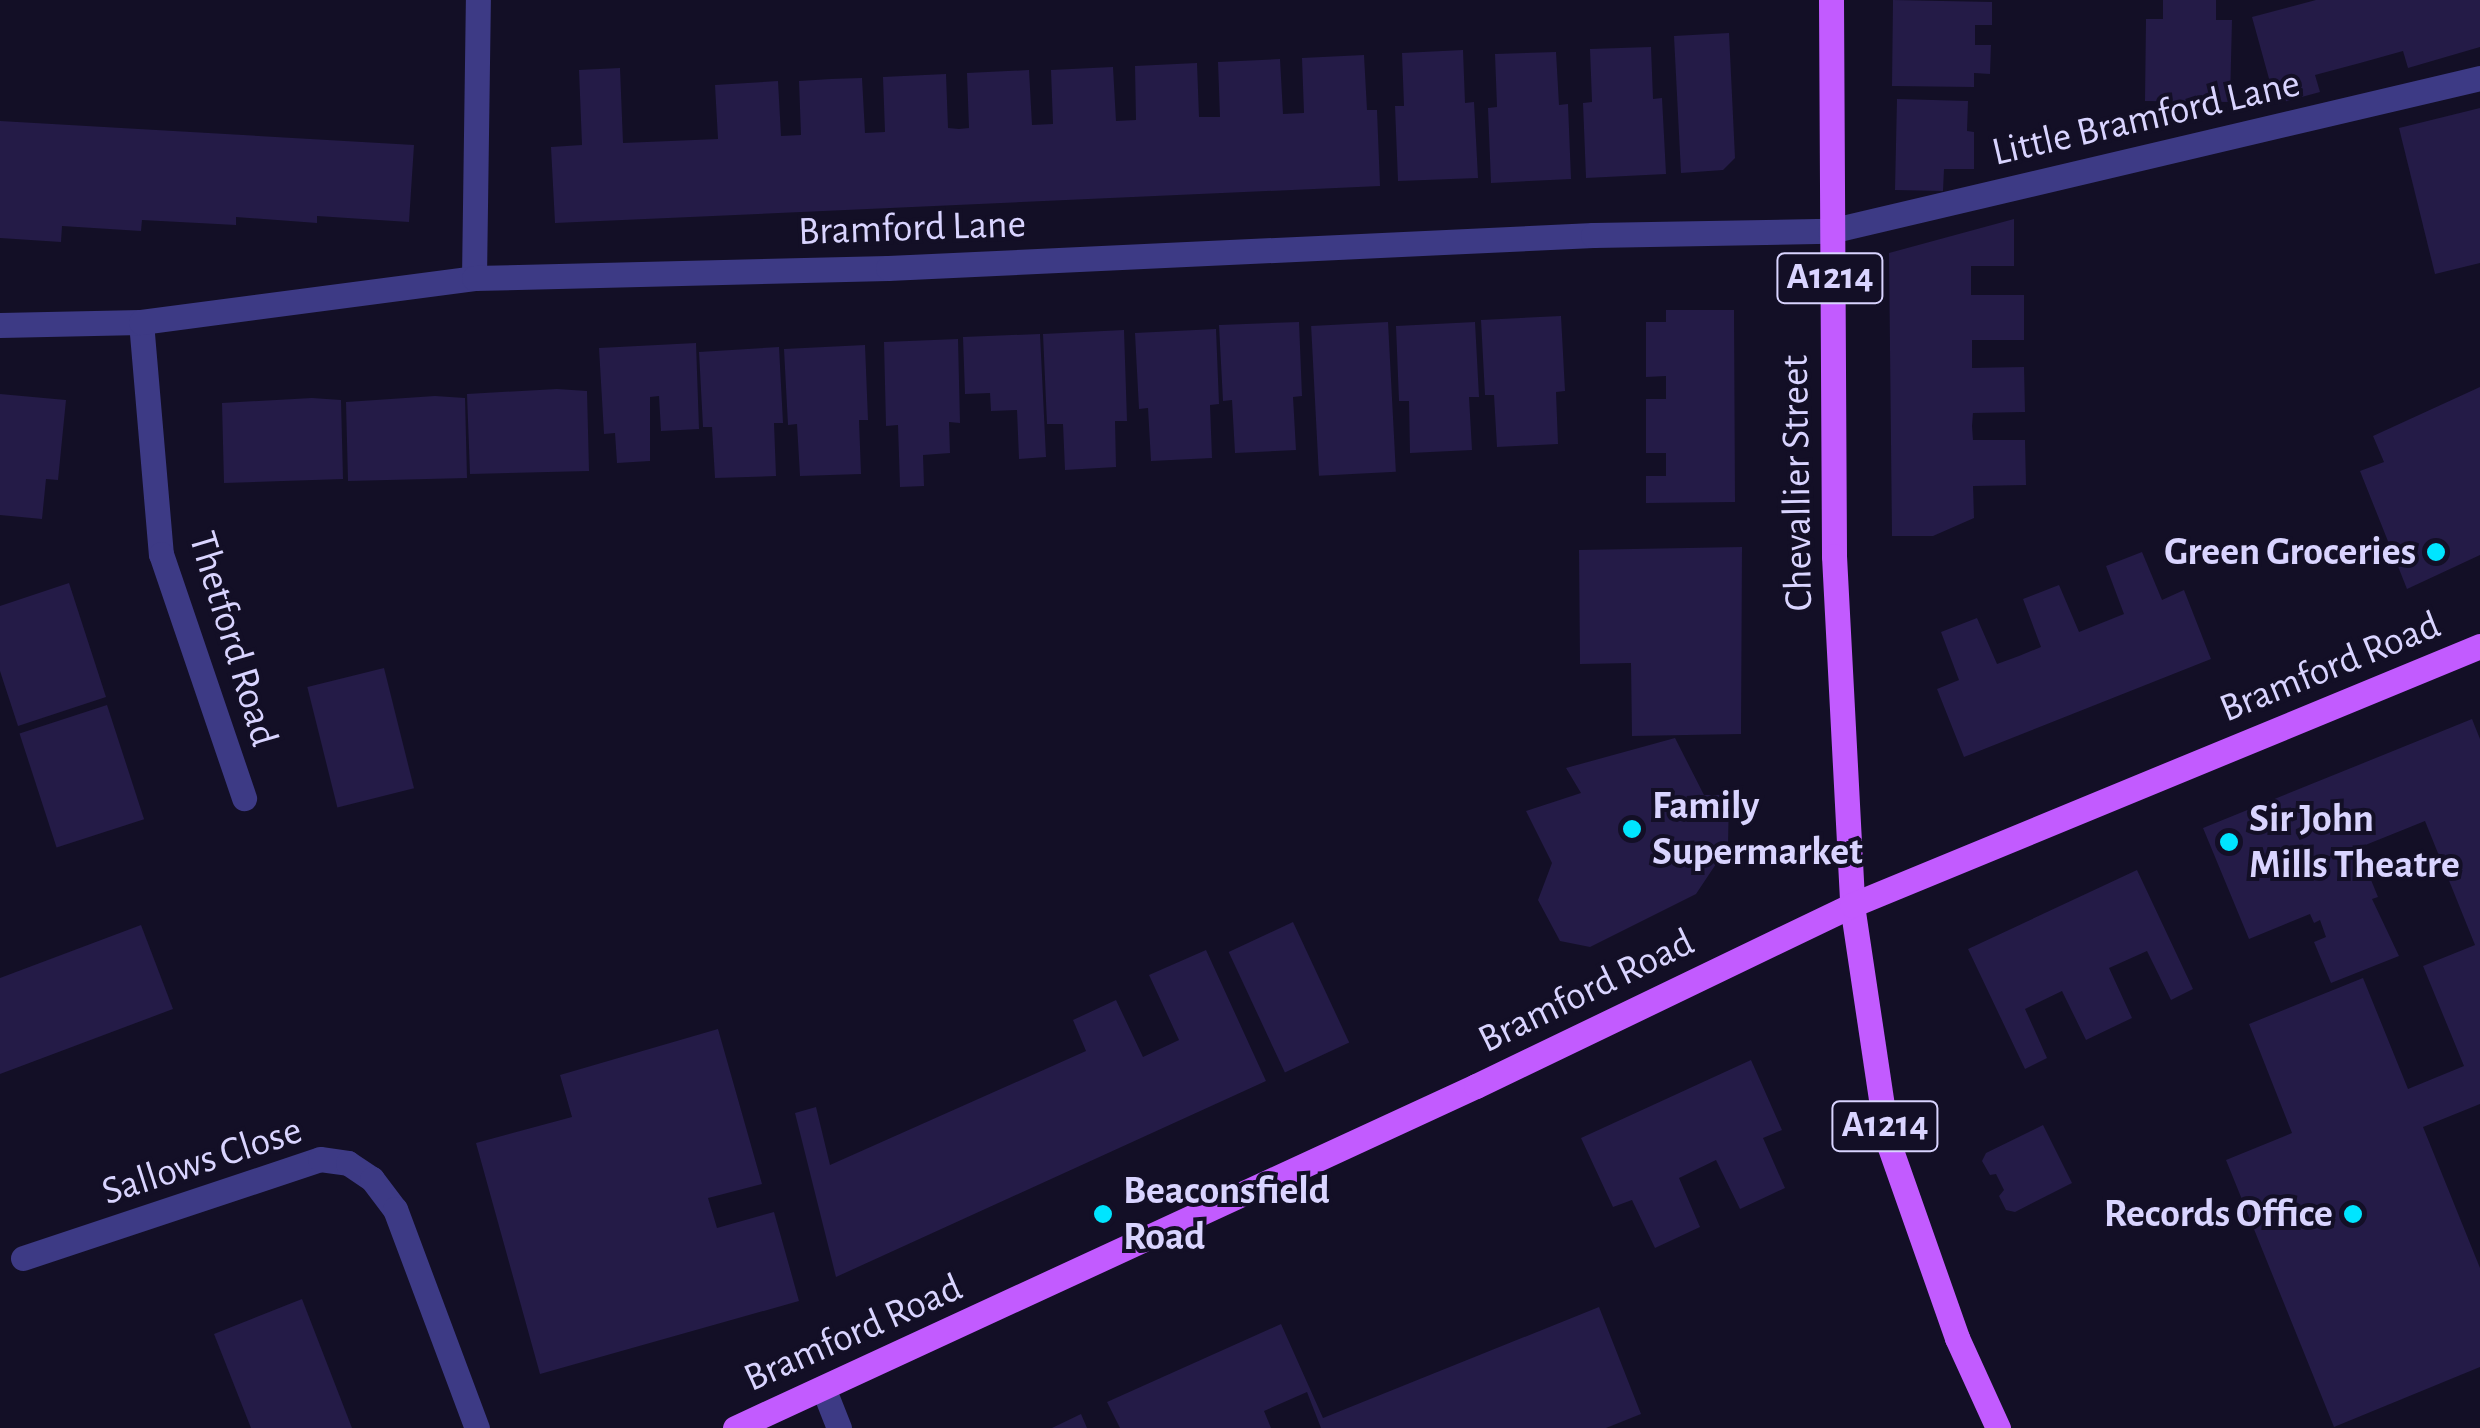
<!DOCTYPE html>
<html>
<head>
<meta charset="utf-8">
<style>
  body { margin:0 }
  #map { position:relative; width:2480px; height:1428px; overflow:hidden; background:#130f26; font-family:"Alegreya Sans",sans-serif }
  div>[style] { position:absolute }
  .building>* { inset:0; background:#241b47; transform-origin:0 0 }
  .minor>* { height:25px; margin:-12.5px; padding:0 12.5px; transform-origin:12.5px; border-radius:12.5px; background:#3d3a85 }
  .major>* { height:25px; margin:-12.5px; padding:0 12.5px; transform-origin:12.5px; border-radius:12.5px; background:#c25bff }
  .dots>* { width:28px; height:28px; translate:-50% -50%; box-sizing:border-box; border:5px solid #130f26; border-radius:50% }
  span { translate:-50% -50%; white-space:nowrap; text-align:center; line-height:1.15; -webkit-text-stroke:8px #130f26; paint-order:stroke }
  .shield-label span { padding:2px 8px; background:#130f26; border:2px solid; border-radius:8px; -webkit-text-stroke-width:0 }
  .shield-label { font-size:38px; color:#d9d4ff; font-weight:700 }
  .street-label { font-size:40px; color:#d9d4ff }
  .poi-label { font-size:40px; color:#d9d4ff; font-weight:700 }
  .right { translate:-100% -50%; text-align:right }
  .left { translate:0 -50%; text-align:left }
</style>
</head>
<body>
<div id="map">
  <div class="building">
    <i style="clip-path:polygon(1893px 0,1992px 2px,1992px 25px,1975px 25px,1975px 45px,1991px 45px,1990px 74px,1974px 73px,1974px 87px,1892px 86px)"></i>
    <i style="clip-path:polygon(2163px 0,2216px 0,2216px 20px,2232px 20px,2230px 102px,2145px 101px,2146px 19px,2163px 19px)"></i>
    <i style="clip-path:polygon(2316px 0,2480px 0,2480px 47px,2408px 68px,2403px 51px,2360px 63px,2315px 75px,2320px 92px,2276px 104px,2252px 17px)"></i>
    <i style="clip-path:polygon(1729px 33px,1735px 158px,1723px 170px,1681px 173px,1674px 36px)"></i>
    <i style="clip-path:polygon(1651px 47px,1653px 99px,1662px 98px,1666px 174px,1586px 178px,1583px 103px,1592px 102px,1590px 49px)"></i>
    <i style="clip-path:polygon(1463px 50px,1465px 103px,1474px 102px,1478px 178px,1398px 181px,1395px 106px,1404px 106px,1402px 53px)"></i>
    <i style="clip-path:polygon(1556px 52px,1559px 105px,1568px 104px,1571px 179px,1491px 183px,1488px 108px,1497px 107px,1495px 54px)"></i>
    <i style="clip-path:polygon(1364px 55px,1367px 110px,1377px 110px,1380px 186px,555px 223px,551px 147px,582px 145px,579px 70px,620px 68px,623px 143px,718px 139px,715px 85px,778px 81px,781px 136px,801px 135px,799px 81px,831px 79px,862px 78px,865px 133px,885px 132px,883px 77px,946px 74px,948px 128px,959px 129px,969px 128px,967px 73px,1029px 70px,1032px 125px,1053px 124px,1051px 70px,1113px 67px,1116px 121px,1136px 120px,1135px 66px,1197px 63px,1199px 117px,1220px 117px,1218px 62px,1280px 59px,1283px 114px,1304px 113px,1302px 58px)"></i>
    <i style="clip-path:polygon(1897px 99px,1968px 101px,1967px 131px,1974px 132px,1974px 169px,1944px 169px,1943px 191px,1895px 190px)"></i>
    <i style="clip-path:polygon(2480px 108px,2480px 263px,2435px 274px,2399px 128px)"></i>
    <i style="clip-path:polygon(0 121px,414px 145px,409px 222px,317px 216px,317px 223px,236px 217px,236px 225px,142px 220px,141px 231px,62px 226px,61px 242px,0 238px)"></i>
    <i style="clip-path:polygon(2014px 219px,2014px 266px,1971px 266px,1971px 295px,2024px 295px,2024px 340px,1972px 340px,1972px 368px,2024px 367px,2025px 412px,1973px 413px,1972px 426px,1973px 440px,2025px 440px,2026px 485px,1973px 486px,1974px 518px,1933px 536px,1892px 536px,1889px 253px)"></i>
    <i style="clip-path:polygon(1666px 310px,1734px 310px,1735px 502px,1646px 503px,1646px 476px,1666px 476px,1666px 453px,1646px 453px,1646px 399px,1666px 399px,1666px 376px,1646px 377px,1646px 322px,1666px 322px)"></i>
    <i style="clip-path:polygon(1561px 316px,1565px 391px,1556px 392px,1558px 444px,1497px 447px,1494px 395px,1485px 395px,1481px 320px)"></i>
    <i style="clip-path:polygon(1299px 322px,1302px 396px,1293px 397px,1296px 450px,1235px 453px,1232px 400px,1223px 401px,1219px 325px)"></i>
    <i style="left:1388px;top:322px;width:150px;height:77px;rotate:87deg"></i>
    <i style="clip-path:polygon(1475px 322px,1479px 397px,1469px 397px,1472px 450px,1410px 453px,1409px 401px,1399px 401px,1396px 326px)"></i>
    <i style="clip-path:polygon(1216px 329px,1219px 404px,1210px 405px,1212px 458px,1151px 461px,1148px 408px,1139px 409px,1135px 333px)"></i>
    <i style="clip-path:polygon(1124px 330px,1127px 421px,1115px 421px,1116px 467px,1065px 470px,1063px 424px,1047px 424px,1043px 334px)"></i>
    <i style="clip-path:polygon(1040px 334px,1046px 457px,1019px 459px,1017px 410px,991px 411px,990px 393px,965px 394px,963px 337px)"></i>
    <i style="clip-path:polygon(958px 339px,960px 423px,949px 422px,950px 453px,923px 455px,924px 486px,900px 487px,898px 425px,886px 426px,884px 342px)"></i>
    <i style="clip-path:polygon(696px 343px,699px 429px,661px 431px,659px 396px,650px 397px,650px 461px,617px 463px,615px 433px,604px 434px,599px 348px)"></i>
    <i style="clip-path:polygon(865px 345px,868px 420px,859px 420px,861px 474px,800px 476px,797px 424px,788px 425px,784px 349px)"></i>
    <i style="clip-path:polygon(779px 347px,783px 423px,774px 423px,776px 476px,715px 478px,712px 427px,703px 427px,699px 352px)"></i>
    <i style="clip-path:polygon(2480px 387px,2480px 555px,2407px 589px,2360px 471px,2384px 462px,2373px 436px)"></i>
    <i style="clip-path:polygon(557px 389px,587px 391px,589px 471px,470px 474px,467px 394px)"></i>
    <i style="clip-path:polygon(0 394px,66px 400px,58px 480px,46px 479px,42px 519px,0 515px)"></i>
    <i style="clip-path:polygon(435px 396px,465px 398px,467px 478px,348px 481px,346px 402px)"></i>
    <i style="clip-path:polygon(312px 398px,341px 400px,343px 479px,224px 483px,222px 403px)"></i>
    <i style="clip-path:polygon(1742px 547px,1741px 734px,1632px 736px,1631px 663px,1580px 664px,1579px 550px)"></i>
    <i style="clip-path:polygon(2142px 552px,2162px 600px,2184px 590px,2211px 659px,1964px 757px,1937px 689px,1959px 680px,1941px 632px,1977px 618px,1997px 664px,2019px 656px,2041px 647px,2023px 599px,2059px 585px,2079px 632px,2124px 614px,2106px 566px)"></i>
    <i style="clip-path:polygon(69px 583px,106px 697px,18px 726px,0 671px,0 606px)"></i>
    <i style="left:384px;top:668px;width:124px;height:79px;rotate:76deg"></i>
    <i style="left:107px;top:705px;width:120px;height:92px;rotate:72deg"></i>
    <i style="clip-path:polygon(2472px 719px,2480px 739px,2480px 1104px,2423px 1127px,2480px 1268px,2480px 1367px,2334px 1427px,2226px 1160px,2292px 1133px,2249px 1024px,2363px 978px,2408px 1089px,2464px 1066px,2423px 966px,2475px 945px,2425px 821px,2358px 848px,2378px 897px,2372px 899px,2399px 956px,2331px 983px,2314px 942px,2326px 937px,2320px 920px,2314px 923px,2310px 914px,2249px 939px,2203px 828px)"></i>
    <i style="clip-path:polygon(1675px 738px,1704px 795px,1729px 795px,1728px 846px,1696px 894px,1590px 947px,1560px 941px,1538px 900px,1552px 863px,1526px 811px,1581px 793px,1566px 768px)"></i>
    <i style="clip-path:polygon(2137px 870px,2193px 989px,2171px 1000px,2147px 951px,2109px 968px,2132px 1018px,2086px 1040px,2062px 991px,2025px 1009px,2047px 1058px,2025px 1069px,1968px 949px)"></i>
    <i style="left:1293px;top:922px;width:133px;height:71px;rotate:65deg"></i>
    <i style="clip-path:polygon(141px 925px,173px 1009px,0 1074px,0 978px)"></i>
    <i style="clip-path:polygon(1206px 950px,1266px 1081px,836px 1277px,795px 1113px,816px 1107px,830px 1165px,1086px 1051px,1073px 1020px,1116px 1000px,1143px 1057px,1179px 1040px,1149px 975px)"></i>
    <i style="clip-path:polygon(718px 1029px,762px 1184px,708px 1198px,717px 1228px,774px 1212px,799px 1301px,540px 1374px,476px 1143px,572px 1117px,560px 1075px)"></i>
    <i style="clip-path:polygon(1751px 1060px,1782px 1130px,1763px 1138px,1785px 1188px,1740px 1209px,1716px 1160px,1679px 1178px,1700px 1227px,1655px 1248px,1632px 1200px,1613px 1207px,1581px 1138px)"></i>
    <i style="clip-path:polygon(2043px 1125px,2072px 1183px,2015px 1212px,2006px 1210px,1999px 1196px,2004px 1190px,1996px 1174px,1990px 1175px,1982px 1161px,1986px 1153px)"></i>
    <i style="clip-path:polygon(302px 1299px,352px 1428px,251px 1428px,214px 1334px)"></i>
    <i style="clip-path:polygon(1599px 1307px,1641px 1414px,1606px 1428px,1321px 1428px,1307px 1392px,1264px 1411px,1271px 1428px,1120px 1428px,1107px 1402px,1281px 1324px,1323px 1418px)"></i>
    <i style="clip-path:polygon(1081px 1414px,1087px 1428px,1052px 1428px)"></i>
  </div>
  <div class="minor">
    <i style="left:474px;top:278px;width:278px;rotate:-89.2deg"></i>
    <i style="left:141px;top:322px;width:233px;rotate:85.1deg"></i>
    <i style="left:161px;top:554px;width:258px;rotate:71.2deg"></i>
    <i style="left:0;top:325px;width:141px;rotate:-1.2deg"></i>
    <i style="left:141px;top:322px;width:336px;rotate:-7.5deg"></i>
    <i style="left:474px;top:278px;width:414px;rotate:-1.4deg"></i>
    <i style="left:888px;top:268px;width:706px;rotate:-2.68deg"></i>
    <i style="left:1593px;top:235px;width:237px;rotate:-1deg"></i>
    <i style="left:1830px;top:231px;width:668px;rotate:-13.25deg"></i>
    <i style="left:23px;top:1258px;width:313px;rotate:-18.4deg"></i>
    <i style="left:320px;top:1159px;width:28px;rotate:8deg"></i>
    <i style="left:348px;top:1163px;width:29px;rotate:34deg"></i>
    <i style="left:372px;top:1179px;width:38px;rotate:53deg"></i>
    <i style="left:395px;top:1209px;width:234px;rotate:69.5deg"></i>
    <i style="left:824px;top:1390px;width:41px;rotate:68.5deg"></i>
  </div>
  <div class="major">
    <i style="left:1831px;top:0;width:556px;rotate:89.69deg"></i>
    <i style="left:1834px;top:556px;width:349px;rotate:87deg"></i>
    <i style="left:1852px;top:905px;width:237px;rotate:81.5deg"></i>
    <i style="left:1887px;top:1139px;width:211px;rotate:70.6deg"></i>
    <i style="left:1957px;top:1338px;width:99px;rotate:65.5deg"></i>
    <i style="left:735px;top:1428px;width:816px;rotate:-24.78deg"></i>
    <i style="left:1476px;top:1086px;width:417px;rotate:-25.7deg"></i>
    <i style="left:1852px;top:905px;width:679px;rotate:-22.41deg"></i>
  </div>
  <div class="dots">
    <i style="left:2436px;top:552px;background:#00e5ff"></i>
    <i style="left:1632px;top:829px;background:#00e5ff"></i>
    <i style="left:2229px;top:842px;background:#00e5ff"></i>
    <i style="left:1103px;top:1214px;background:#00e5ff"></i>
    <i style="left:2353px;top:1214px;background:#00e5ff"></i>
  </div>
  <div class="shield-label">
    <span style="left:1830px;top:278px">A1214</span>
    <span style="left:1885px;top:1126px">A1214</span>
  </div>
  <div class="street-label">
    <span style="left:2146px;top:118px;rotate:-13deg">Little Bramford Lane</span>
    <span style="left:912px;top:228px;rotate:-2deg">Bramford Lane</span>
    <span style="left:1797px;top:483px;rotate:-91deg">Chevallier Street</span>
    <span style="left:233px;top:639px;rotate:73deg">Thetford Road</span>
    <span style="left:2330px;top:667px;rotate:-22deg">Bramford Road</span>
    <span style="left:1586px;top:991px;rotate:-26deg">Bramford Road</span>
    <span style="left:202px;top:1161px;rotate:-18deg">Sallows Close</span>
    <span style="left:853px;top:1333px;rotate:-24deg">Bramford Road</span>
  </div>
  <div class="poi-label">
    <span class="right" style="left:2416px;top:552px">Green Groceries</span>
    <span class="left" style="left:1652px;top:829px">Family<br>Supermarket</span>
    <span class="left" style="left:2249px;top:842px">Sir John<br>Mills Theatre</span>
    <span class="left" style="left:1123px;top:1214px">Beaconsfield<br>Road</span>
    <span class="right" style="left:2333px;top:1214px">Records Office</span>
  </div>
</div>
</body>
</html>
